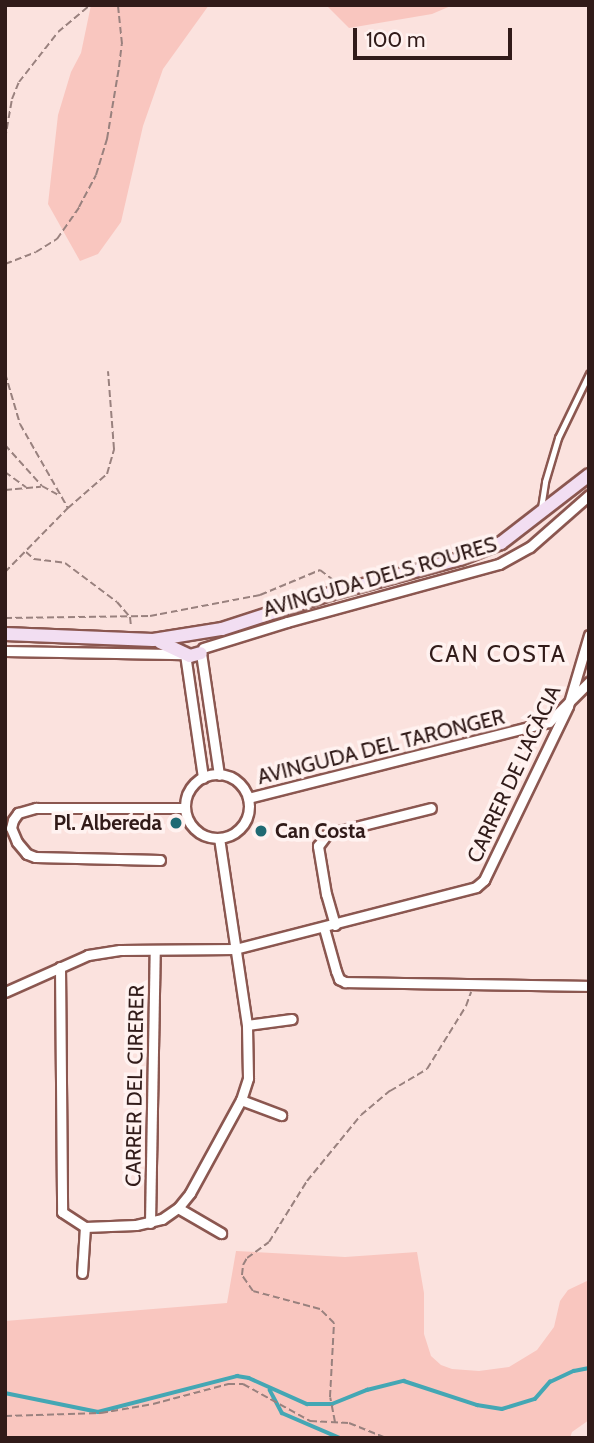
<!DOCTYPE html>
<html>
<head>
<meta charset="utf-8">
<style>
  body { margin:0 }
  #map { position:relative; width:594px; height:1443px; overflow:hidden; background:#fbe2de; font-family:Cabin,sans-serif }
  div>[style] { position:absolute }
  .green>* { inset:0; background:#f9c6bf }
  .stream>* { height:3.5px; margin:-1.75px; padding:0 1.75px; transform-origin:1.75px; border-radius:1.75px; background:#44a7b4 }
  .path>* { height:2px; margin-top:-1px; transform-origin:0; background:repeating-linear-gradient(90deg,#99817e 0 7px,transparent 0 10.5px) }
  .roads { filter:drop-shadow(2px 0 #8b5750) drop-shadow(-2px 0 #8b5750) drop-shadow(0 2px #8b5750) drop-shadow(0 -2px #8b5750) }
  .lane>* { height:4.5px; margin:-2.25px; padding:0 2.25px; transform-origin:2.25px; border-radius:2.25px; background:#fff }
  .street>* { height:9px; margin:-4.5px; padding:0 4.5px; transform-origin:4.5px; border-radius:4.5px; background:#fff }
  .street>.ring { margin:-4.5px; padding:0; box-sizing:content-box; background:none; border:9px solid #fff; border-radius:50% }
  .secondary>* { height:12px; margin:-6px; padding:0 6px; transform-origin:6px; border-radius:6px; background:#f2def2 }
  .dots>* { width:19px; height:19px; translate:-50% -50%; box-sizing:border-box; border:4px solid #fff2f0; border-radius:50% }
  span { translate:-50% -50%; white-space:nowrap; text-align:center; line-height:1.15; -webkit-text-stroke:7px #fff2f0; paint-order:stroke }
  .street-label { font-size:21px; color:#311b19 }
  .poi-label { font-size:21px; color:#311b19; font-weight:700 }
  .right { translate:-100% -50%; text-align:right }
  .left { translate:0 -50%; text-align:left }
  .neighbourhood-label { font-size:23px; color:#311b19; letter-spacing:2px }
  .frame { position:absolute; inset:0; border:7px solid #311b19; pointer-events:none }
  .scale { position:absolute; left:353px; top:28px; width:159px; height:32px; box-sizing:border-box; border:4px solid #311b19; border-top:0; padding-left:9px; font-size:21px; line-height:24px; white-space:nowrap; color:#311b19; -webkit-text-stroke:5px #fff2f0; paint-order:stroke }
</style>
</head>
<body>
<div id="map">
  <div class="green">
    <i style="clip-path:polygon(91px 5px,209px 5px,163px 69px,143px 126px,121px 222px,98px 254px,80px 261px,48px 204px,58px 115px,71px 72px,81px 53px)"></i>
    <i style="clip-path:polygon(326px 5px,453px 5px,432px 14px,349px 28px)"></i>
    <i style="clip-path:polygon(236px 1251px,345px 1257px,417px 1252px,424px 1293px,424px 1334px,431px 1356px,441px 1365px,452px 1369px,479px 1371px,509px 1367px,537px 1350px,554px 1327px,560px 1301px,568px 1290px,589px 1280px,589px 1420px,572px 1432px,570px 1438px,5px 1438px,5px 1321px,227px 1303px)"></i>
  </div>
  <div class="stream">
    <i style="left:270px;top:1390px;width:26px;rotate:62deg"></i>
    <i style="left:282px;top:1413px;width:63px;rotate:23.3deg"></i>
    <i style="left:5px;top:1393px;width:95px;rotate:11.5deg"></i>
    <i style="left:98px;top:1412px;width:144px;rotate:-14.5deg"></i>
    <i style="left:237px;top:1376px;width:12px;rotate:9deg"></i>
    <i style="left:249px;top:1378px;width:64px;rotate:24.1deg"></i>
    <i style="left:307px;top:1404px;width:25px"></i>
    <i style="left:332px;top:1404px;width:38px;rotate:-22deg"></i>
    <i style="left:367px;top:1390px;width:38px;rotate:-14deg"></i>
    <i style="left:404px;top:1381px;width:77px;rotate:18.2deg"></i>
    <i style="left:477px;top:1405px;width:25px;rotate:9deg"></i>
    <i style="left:502px;top:1409px;width:34px;rotate:-17deg"></i>
    <i style="left:535px;top:1399px;width:23px;rotate:-49deg"></i>
    <i style="left:550px;top:1382px;width:26px;rotate:-25deg"></i>
    <i style="left:574px;top:1371px;width:15px;rotate:-11deg"></i>
  </div>
  <div class="path">
    <i style="left:5px;top:139px;width:41px;rotate:-80.1deg"></i>
    <i style="left:12px;top:99px;width:18px;rotate:-68deg"></i>
    <i style="left:19px;top:82px;width:63px;rotate:-52deg"></i>
    <i style="left:58px;top:32px;width:42px;rotate:-40.2deg"></i>
    <i style="left:5px;top:264px;width:33px;rotate:-21deg"></i>
    <i style="left:36px;top:252px;width:25px;rotate:-32deg"></i>
    <i style="left:57px;top:239px;width:39px;rotate:-55deg"></i>
    <i style="left:79px;top:207px;width:36px;rotate:-62deg"></i>
    <i style="left:96px;top:175px;width:38px;rotate:-73deg"></i>
    <i style="left:107px;top:139px;width:73px;rotate:-80.5deg"></i>
    <i style="left:119px;top:67px;width:23px;rotate:-83deg"></i>
    <i style="left:122px;top:44px;width:39px;rotate:-96deg"></i>
    <i style="left:5px;top:373px;width:53px;rotate:73.6deg"></i>
    <i style="left:20px;top:424px;width:97px;rotate:60.3deg"></i>
    <i style="left:5px;top:445px;width:55px;rotate:47.9deg"></i>
    <i style="left:42px;top:486px;width:18px;rotate:29deg"></i>
    <i style="left:5px;top:472px;width:26px;rotate:36deg"></i>
    <i style="left:5px;top:490px;width:36px;rotate:-5deg"></i>
    <i style="left:26px;top:552px;width:11px;rotate:41deg"></i>
    <i style="left:34px;top:559px;width:31px;rotate:7deg"></i>
    <i style="left:65px;top:563px;width:65px;rotate:36.9deg"></i>
    <i style="left:117px;top:602px;width:20px;rotate:49deg"></i>
    <i style="left:130px;top:617px;width:10px;rotate:84deg"></i>
    <i style="left:5px;top:572px;width:90px;rotate:-45.5deg"></i>
    <i style="left:68px;top:508px;width:52px;rotate:-41.1deg"></i>
    <i style="left:107px;top:474px;width:26px;rotate:-74deg"></i>
    <i style="left:114px;top:449px;width:78px;rotate:-94.4deg"></i>
    <i style="left:5px;top:618px;width:145px;rotate:-0.8deg"></i>
    <i style="left:150px;top:616px;width:112px;rotate:-10.8deg"></i>
    <i style="left:260px;top:595px;width:65px;rotate:-22.6deg"></i>
    <i style="left:320px;top:570px;width:20px;rotate:37deg"></i>
    <i style="left:5px;top:1416px;width:96px;rotate:-1.8deg"></i>
    <i style="left:101px;top:1413px;width:53px;rotate:-9.8deg"></i>
    <i style="left:153px;top:1404px;width:78px;rotate:-14.9deg"></i>
    <i style="left:228px;top:1384px;width:15px"></i>
    <i style="left:243px;top:1384px;width:77px;rotate:28.9deg"></i>
    <i style="left:310px;top:1421px;width:39px;rotate:3deg"></i>
    <i style="left:349px;top:1423px;width:40px;rotate:22deg"></i>
    <i style="left:335px;top:1422px;width:25px;rotate:-101deg"></i>
    <i style="left:330px;top:1397px;width:74px;rotate:-86.9deg"></i>
    <i style="left:334px;top:1323px;width:20px;rotate:-135deg"></i>
    <i style="left:320px;top:1309px;width:69px;rotate:-165deg"></i>
    <i style="left:253px;top:1291px;width:19px;rotate:-125deg"></i>
    <i style="left:242px;top:1275px;width:10px;rotate:-84deg"></i>
    <i style="left:243px;top:1265px;width:8px;rotate:-60deg"></i>
    <i style="left:247px;top:1258px;width:27px;rotate:-36deg"></i>
    <i style="left:269px;top:1242px;width:72px;rotate:-58.1deg"></i>
    <i style="left:307px;top:1181px;width:85px;rotate:-50.7deg"></i>
    <i style="left:361px;top:1115px;width:38px;rotate:-40deg"></i>
    <i style="left:390px;top:1091px;width:43px;rotate:-30.7deg"></i>
    <i style="left:427px;top:1069px;width:74px;rotate:-58.2deg"></i>
    <i style="left:466px;top:1006px;width:15px;rotate:-70deg"></i>
    <i style="left:588px;top:1438px;width:1px;rotate:-45deg"></i>
  </div>
  <div class="roads">
    <div class="lane">
      <i style="left:541px;top:508px;width:26px;rotate:-81deg"></i>
      <i style="left:545px;top:482px;width:46px;rotate:-73.5deg"></i>
      <i style="left:558px;top:438px;width:71px;rotate:-64.2deg"></i>
    </div>
    <div class="street">
      <i style="left:203px;top:648px;width:88px;rotate:-17.2deg"></i>
      <i style="left:287px;top:622px;width:220px;rotate:-15.3deg"></i>
      <i style="left:499px;top:564px;width:35px;rotate:-29deg"></i>
      <i style="left:530px;top:547px;width:79px;rotate:-41.4deg"></i>
      <i style="left:5px;top:651px;width:180px;rotate:1deg"></i>
      <i style="left:185px;top:654px;width:125px;rotate:81.7deg"></i>
      <i style="left:201px;top:653px;width:123px;rotate:81.6deg"></i>
      <i class="ring" style="left:185px;top:774px;width:55px;height:55px"></i>
      <i style="left:248px;top:798px;width:310px;rotate:-14.2deg"></i>
      <i style="left:549px;top:722px;width:57px;rotate:-45deg"></i>
      <i style="left:160px;top:860px;width:125px;rotate:-178.6deg"></i>
      <i style="left:35px;top:857px;width:9px;rotate:-159deg"></i>
      <i style="left:27px;top:854px;width:16px;rotate:-130deg"></i>
      <i style="left:17px;top:842px;width:15px;rotate:-113deg"></i>
      <i style="left:11px;top:828px;width:8px;rotate:-76deg"></i>
      <i style="left:13px;top:820px;width:9px;rotate:-54deg"></i>
      <i style="left:18px;top:813px;width:19px;rotate:-16deg"></i>
      <i style="left:36px;top:808px;width:149px"></i>
      <i style="left:335px;top:925px;width:32px;rotate:-106deg"></i>
      <i style="left:326px;top:894px;width:49px;rotate:-99.5deg"></i>
      <i style="left:318px;top:846px;width:15px;rotate:-53deg"></i>
      <i style="left:327px;top:834px;width:107px;rotate:-14deg"></i>
      <i style="left:324px;top:928px;width:45px;rotate:74.4deg"></i>
      <i style="left:336px;top:971px;width:9px;rotate:69deg"></i>
      <i style="left:339px;top:979px;width:7px;rotate:27deg"></i>
      <i style="left:345px;top:982px;width:244px;rotate:0.9deg"></i>
      <i style="left:60px;top:967px;width:245px;rotate:89.5deg"></i>
      <i style="left:62px;top:1212px;width:27px;rotate:33deg"></i>
      <i style="left:85px;top:1227px;width:51px;rotate:-2.2deg"></i>
      <i style="left:136px;top:1225px;width:27px;rotate:-13deg"></i>
      <i style="left:162px;top:1219px;width:19px;rotate:-35deg"></i>
      <i style="left:178px;top:1208px;width:19px;rotate:-51deg"></i>
      <i style="left:190px;top:1193px;width:106px;rotate:-61.3deg"></i>
      <i style="left:241px;top:1100px;width:23px;rotate:-72deg"></i>
      <i style="left:248px;top:1078px;width:53px;rotate:-91.1deg"></i>
      <i style="left:247px;top:1025px;width:189px;rotate:-98.5deg"></i>
      <i style="left:5px;top:992px;width:91px;rotate:-24deg"></i>
      <i style="left:88px;top:955px;width:32px;rotate:-9deg"></i>
      <i style="left:120px;top:950px;width:115px;rotate:-0.5deg"></i>
      <i style="left:235px;top:949px;width:249px;rotate:-14.4deg"></i>
      <i style="left:476px;top:887px;width:11px;rotate:-41deg"></i>
      <i style="left:484px;top:880px;width:193px;rotate:-64.2deg"></i>
      <i style="left:568px;top:706px;width:74px;rotate:-73.5deg"></i>
      <i style="left:247px;top:1025px;width:45px;rotate:-7.6deg"></i>
      <i style="left:241px;top:1100px;width:43px;rotate:20.6deg"></i>
      <i style="left:178px;top:1208px;width:50px;rotate:30.2deg"></i>
      <i style="left:150px;top:1223px;width:273px;rotate:-89deg"></i>
      <i style="left:82px;top:1273px;width:46px;rotate:-86.3deg"></i>
    </div>
    <div class="secondary">
      <i style="left:5px;top:634px;width:148px;rotate:2.3deg"></i>
      <i style="left:153px;top:640px;width:70px;rotate:-9.1deg"></i>
      <i style="left:222px;top:629px;width:114px;rotate:-18deg"></i>
      <i style="left:330px;top:594px;width:135px;rotate:-15.1deg"></i>
      <i style="left:460px;top:559px;width:44px;rotate:-21.3deg"></i>
      <i style="left:501px;top:543px;width:111px;rotate:-37.7deg"></i>
      <i style="left:160px;top:642px;width:33px;rotate:25deg"></i>
      <i style="left:190px;top:656px;width:11px;rotate:-15deg"></i>
    </div>
  </div>
  <div class="dots">
    <i style="left:176px;top:823px;background:#1f6a73"></i>
    <i style="left:261px;top:831px;background:#1f6a73"></i>
  </div>
  <div class="street-label">
    <span style="left:380px;top:577px;rotate:-16deg">AVINGUDA DELS ROURES</span>
    <span style="left:381px;top:747px;rotate:-14deg">AVINGUDA DEL TARONGER</span>
    <span style="left:514px;top:774px;rotate:-65deg">CARRER DE L'ACÀCIA</span>
    <span style="left:135px;top:1086px;rotate:-89deg">CARRER DEL CIRERER</span>
  </div>
  <div class="poi-label">
    <span class="right" style="left:162px;top:823px">Pl. Albereda</span>
    <span class="left" style="left:275px;top:831px">Can Costa</span>
  </div>
  <div class="neighbourhood-label">
    <span style="left:498px;top:654px">CAN COSTA</span>
  </div>
  <div class="frame"></div>
  <div class="scale">100 m</div>
</div>
</body>
</html>
